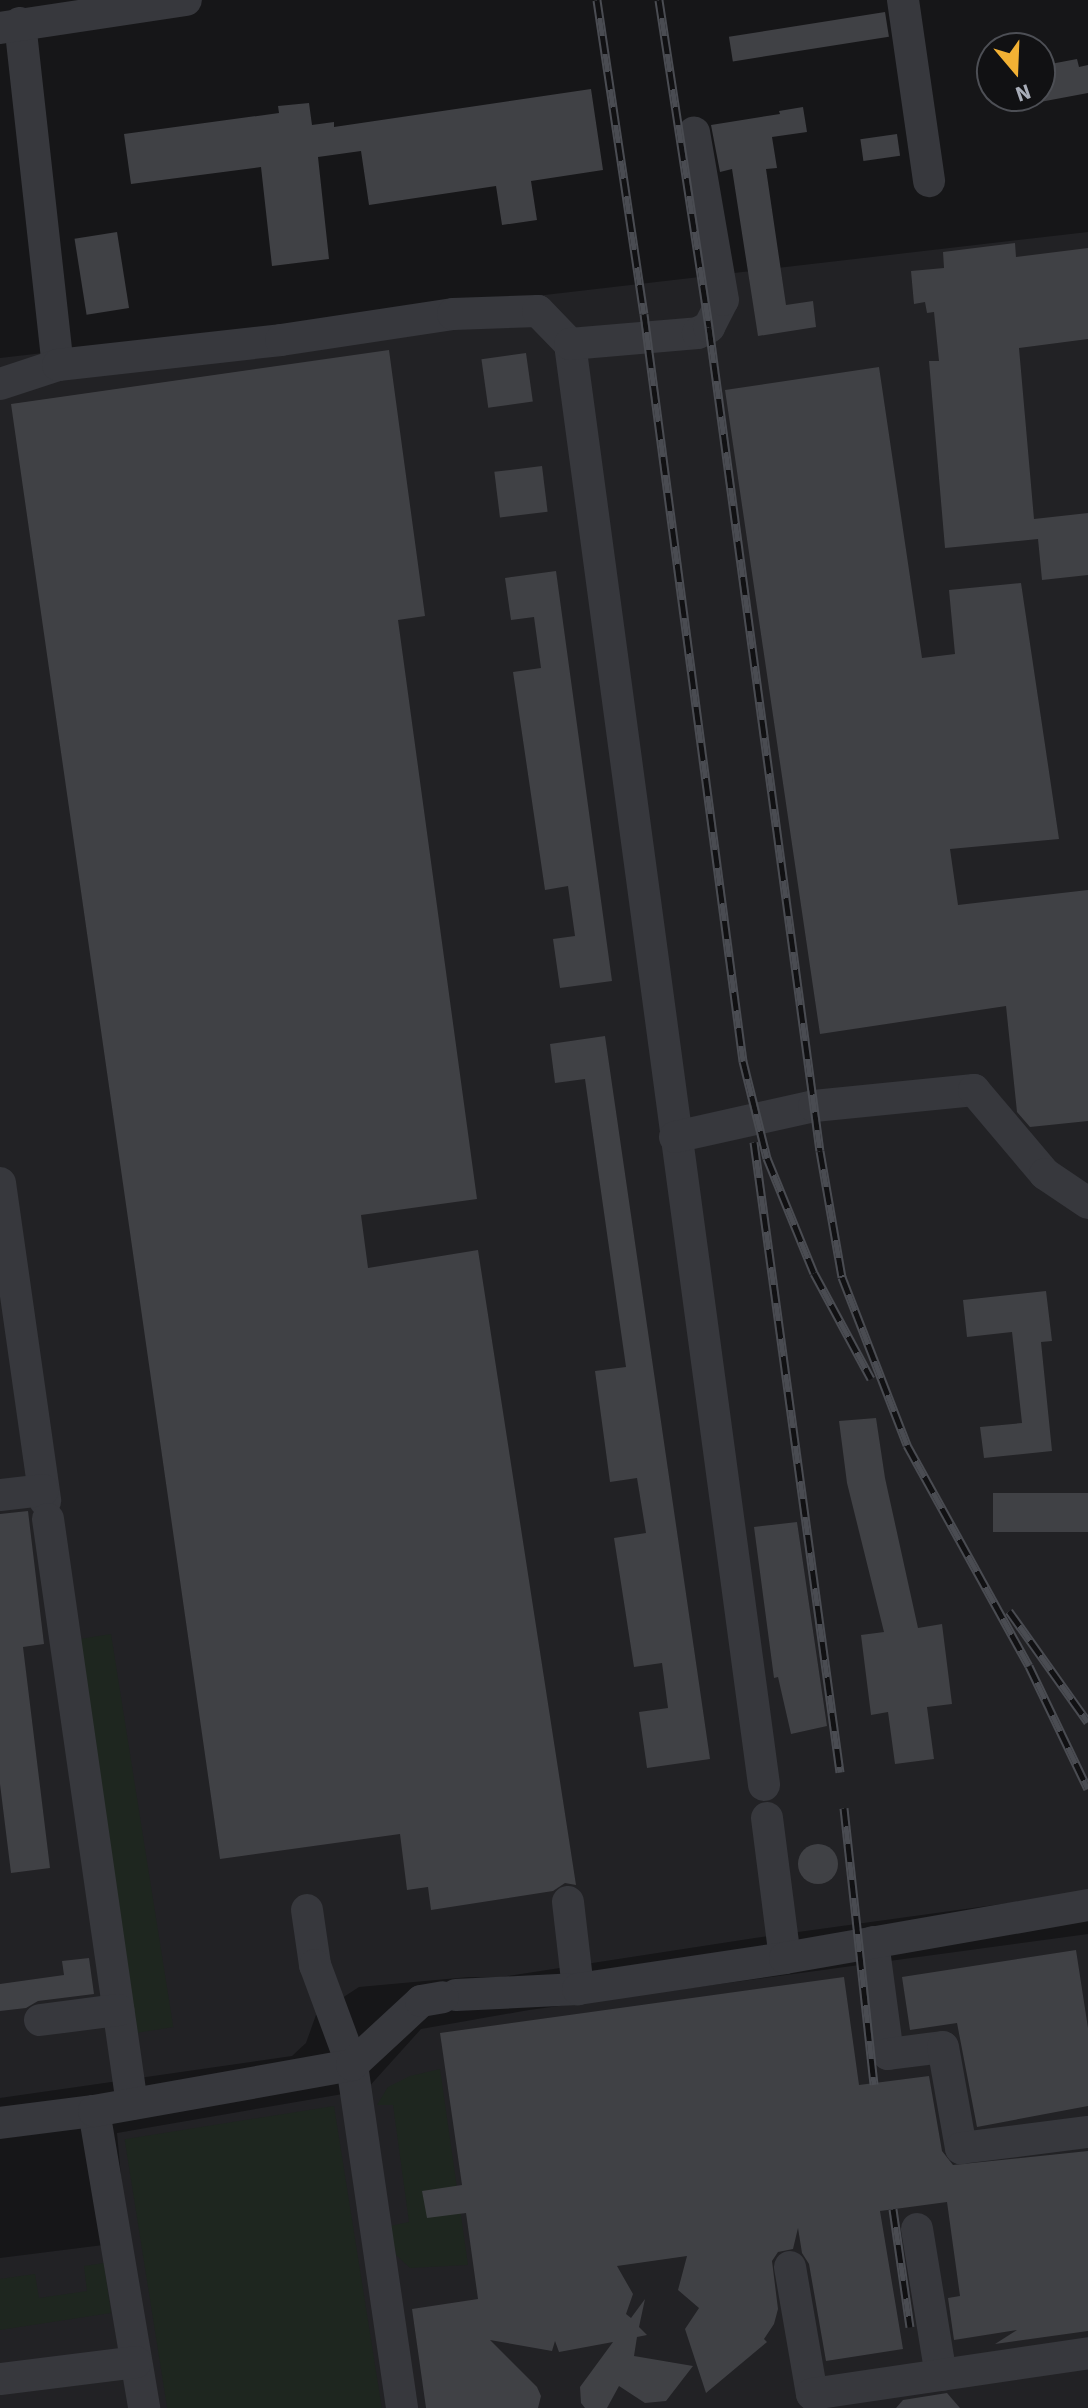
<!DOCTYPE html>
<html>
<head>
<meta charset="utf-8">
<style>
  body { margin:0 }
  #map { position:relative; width:1088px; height:2408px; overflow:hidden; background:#161618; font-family:"Source Sans 3",sans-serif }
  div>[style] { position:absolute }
  .built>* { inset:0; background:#222225 }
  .green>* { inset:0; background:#1e261f; transform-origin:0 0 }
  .building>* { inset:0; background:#404145; transform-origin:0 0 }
  .round { border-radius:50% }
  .minor>* { height:32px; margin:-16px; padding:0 16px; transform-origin:16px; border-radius:16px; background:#37383d }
  .rail>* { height:9px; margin-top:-4.5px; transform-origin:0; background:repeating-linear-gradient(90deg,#111113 0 18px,#4a4c52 0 36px); box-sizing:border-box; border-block:2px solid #4a4c52 }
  span { translate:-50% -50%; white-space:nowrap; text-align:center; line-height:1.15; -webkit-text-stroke:8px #111113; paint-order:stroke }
  .north { position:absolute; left:976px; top:32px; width:80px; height:80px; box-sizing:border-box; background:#111113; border:2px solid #4d4f55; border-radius:50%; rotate:161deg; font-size:22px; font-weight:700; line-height:32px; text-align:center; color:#a8adb8 }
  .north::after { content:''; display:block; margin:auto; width:28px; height:36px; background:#f2b134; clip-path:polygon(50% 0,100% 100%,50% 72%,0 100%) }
</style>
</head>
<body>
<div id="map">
  <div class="built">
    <i style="clip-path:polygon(1088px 232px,1088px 1892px,755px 1938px,501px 1977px,469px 1977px,359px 1987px,316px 2015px,306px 2043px,292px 2056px,0 2098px,0 358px)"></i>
    <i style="clip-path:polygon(1088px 1934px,1088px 2408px,0 2408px,0 2258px,127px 2242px,117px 2133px,366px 2090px,421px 2029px,529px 2010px)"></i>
  </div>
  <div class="green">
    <i style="left:111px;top:1634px;width:398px;height:36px;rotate:81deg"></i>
    <i style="clip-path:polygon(440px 2069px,468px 2265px,410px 2268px,396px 2255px,390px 2226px,409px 2222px,393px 2105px,377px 2105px,388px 2087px,410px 2076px)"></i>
    <i style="left:334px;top:2106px;width:306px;height:212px;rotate:81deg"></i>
    <i style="clip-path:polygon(104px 2263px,111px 2313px,0 2330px,0 2279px,35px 2274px,39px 2298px,87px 2291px,84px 2266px)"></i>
  </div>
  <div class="building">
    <i style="left:885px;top:12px;width:25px;height:158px;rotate:81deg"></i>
    <i style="clip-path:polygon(1077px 59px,1079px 67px,1088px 65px,1088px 93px,1040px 102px,1040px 66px)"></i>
    <i style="clip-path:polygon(591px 89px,603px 170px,531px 181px,537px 220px,502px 225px,496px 186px,369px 205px,361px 151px,318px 157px,329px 259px,272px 266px,261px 167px,131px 184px,124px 134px,279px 113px,278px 106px,309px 103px,312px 125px,334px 122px,334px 127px)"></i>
    <i style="clip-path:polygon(803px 107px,807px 132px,772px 137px,777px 168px,766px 169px,786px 305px,813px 301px,816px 327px,758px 336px,732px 169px,720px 172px,711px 125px,780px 114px,779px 111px)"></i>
    <i style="left:897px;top:134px;width:22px;height:37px;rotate:82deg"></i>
    <i style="left:117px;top:232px;width:77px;height:43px;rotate:81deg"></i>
    <i style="clip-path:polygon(1015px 243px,1016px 257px,1088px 248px,1088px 339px,1019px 348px,1034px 519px,1088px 513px,1088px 575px,1042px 580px,1038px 539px,945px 548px,929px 361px,939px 361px,934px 312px,927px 313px,925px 302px,914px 304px,911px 271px,944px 268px,943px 252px)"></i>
    <i style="clip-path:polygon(389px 350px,425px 616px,398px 620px,477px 1199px,361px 1215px,368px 1268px,478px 1250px,576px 1885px,565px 1883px,553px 1891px,431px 1910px,428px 1887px,407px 1890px,400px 1834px,220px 1859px,11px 404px)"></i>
    <i style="left:526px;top:353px;width:49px;height:45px;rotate:82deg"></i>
    <i style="clip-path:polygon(879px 367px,922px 658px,955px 654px,949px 590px,1021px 583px,1059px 839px,950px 849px,958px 905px,1088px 890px,1088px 1121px,1030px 1127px,1017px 1112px,1006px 1006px,820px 1034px,725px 390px)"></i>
    <i style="left:542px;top:466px;width:46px;height:48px;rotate:83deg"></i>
    <i style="clip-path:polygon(556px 571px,612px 981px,560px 988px,553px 939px,575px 936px,568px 886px,545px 890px,513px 672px,541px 668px,534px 617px,511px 620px,505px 578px)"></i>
    <i style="clip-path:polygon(605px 1036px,710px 1759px,647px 1768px,639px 1712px,668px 1708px,662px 1663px,634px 1667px,614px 1538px,646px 1533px,637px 1478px,610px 1482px,595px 1371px,626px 1367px,585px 1079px,555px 1083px,550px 1044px)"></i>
    <i style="clip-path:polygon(1046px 1291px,1052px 1341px,1041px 1342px,1052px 1451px,984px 1458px,980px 1427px,1022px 1423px,1012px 1332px,967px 1337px,963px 1300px)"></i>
    <i style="clip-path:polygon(876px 1418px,885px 1478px,918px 1628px,942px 1624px,952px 1704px,927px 1707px,934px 1759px,895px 1764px,888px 1712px,871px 1715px,861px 1635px,884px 1632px,847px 1483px,839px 1421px)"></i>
    <i style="left:1088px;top:1493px;width:39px;height:95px;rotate:90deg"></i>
    <i style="clip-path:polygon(28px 1511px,44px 1644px,23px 1647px,50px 1868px,11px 1873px,0 1784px,0 1514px)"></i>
    <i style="clip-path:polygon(797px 1522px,827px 1726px,791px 1734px,778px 1677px,774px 1678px,754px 1527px)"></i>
    <i class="round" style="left:798px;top:1844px;width:40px;height:40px"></i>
    <i style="clip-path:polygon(1076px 1950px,1088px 2028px,1088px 2106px,977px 2127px,957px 2023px,910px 2030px,902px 1977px)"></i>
    <i style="clip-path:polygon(89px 1958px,94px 1994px,38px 2001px,26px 2008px,0 2011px,0 1984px,64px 1975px,62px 1961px)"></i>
    <i style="clip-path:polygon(844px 1977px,859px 2085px,929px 2076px,942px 2151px,953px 2165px,1088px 2151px,1088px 2331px,995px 2344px,1017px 2330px,954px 2340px,948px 2298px,960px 2296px,947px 2202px,880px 2211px,903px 2349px,826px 2361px,809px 2264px,802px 2253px,798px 2228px,793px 2249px,778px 2252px,772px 2261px,778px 2309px,774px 2324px,764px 2339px,767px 2342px,706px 2393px,685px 2329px,699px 2308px,678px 2290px,687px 2256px,617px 2266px,633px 2294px,626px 2314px,631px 2318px,645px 2299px,639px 2327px,647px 2335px,637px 2337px,634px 2356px,693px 2366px,666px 2401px,645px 2403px,619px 2386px,607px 2408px,585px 2408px,581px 2403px,580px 2387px,613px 2342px,559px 2352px,555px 2341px,552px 2351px,490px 2340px,537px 2387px,541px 2396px,538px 2408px,426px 2408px,412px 2309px,478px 2299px,466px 2213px,427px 2218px,422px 2191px,462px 2185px,440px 2033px)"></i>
    <i style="clip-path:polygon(947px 2393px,960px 2408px,896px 2408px,903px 2400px)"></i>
  </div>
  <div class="minor">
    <i style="left:903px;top:0;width:183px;rotate:81.8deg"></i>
    <i style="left:20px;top:23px;width:344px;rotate:83.7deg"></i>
    <i style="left:0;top:28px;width:188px;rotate:-8.6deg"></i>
    <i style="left:570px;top:344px;width:1454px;rotate:82.33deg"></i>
    <i style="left:0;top:384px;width:61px;rotate:-18.1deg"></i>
    <i style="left:58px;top:365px;width:224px;rotate:-6.4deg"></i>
    <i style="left:281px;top:340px;width:174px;rotate:-8.6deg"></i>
    <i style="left:453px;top:314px;width:85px;rotate:-2deg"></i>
    <i style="left:538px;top:311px;width:46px;rotate:45.9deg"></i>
    <i style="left:570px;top:344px;width:128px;rotate:-4.9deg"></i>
    <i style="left:698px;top:333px;width:13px;rotate:-29deg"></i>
    <i style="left:709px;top:327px;width:30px;rotate:-63deg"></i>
    <i style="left:723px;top:300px;width:170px;rotate:-99.8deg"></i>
    <i style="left:675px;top:1137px;width:142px;rotate:-12.6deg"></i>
    <i style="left:814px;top:1106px;width:161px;rotate:-5.7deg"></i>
    <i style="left:974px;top:1090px;width:110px;rotate:49.8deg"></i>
    <i style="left:1045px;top:1174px;width:52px;rotate:34deg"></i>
    <i style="left:0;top:1183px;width:321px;rotate:81.9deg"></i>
    <i style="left:0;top:1495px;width:43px;rotate:-6.6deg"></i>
    <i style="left:48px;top:1519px;width:591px;rotate:81.83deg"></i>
    <i style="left:767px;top:1818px;width:141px;rotate:82.7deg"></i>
    <i style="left:568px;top:1902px;width:88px;rotate:83.4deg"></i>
    <i style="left:307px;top:1910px;width:56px;rotate:81.7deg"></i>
    <i style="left:315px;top:1965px;width:107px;rotate:69.7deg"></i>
    <i style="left:352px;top:2065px;width:347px;rotate:81.7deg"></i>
    <i style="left:873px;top:1942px;width:113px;rotate:82.4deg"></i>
    <i style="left:888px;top:2054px;width:55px;rotate:-7.3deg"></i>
    <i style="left:943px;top:2047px;width:103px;rotate:79.9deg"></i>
    <i style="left:961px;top:2148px;width:128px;rotate:-7.2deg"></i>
    <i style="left:456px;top:1995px;width:122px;rotate:-2.8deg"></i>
    <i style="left:578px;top:1989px;width:209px;rotate:-8.5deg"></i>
    <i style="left:785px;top:1958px;width:308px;rotate:-9.9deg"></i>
    <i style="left:40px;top:2020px;width:79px;rotate:-7.3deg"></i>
    <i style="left:94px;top:2111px;width:301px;rotate:80.4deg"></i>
    <i style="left:0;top:2123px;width:95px;rotate:-7.3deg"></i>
    <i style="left:94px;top:2111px;width:262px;rotate:-10.1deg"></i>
    <i style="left:352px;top:2065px;width:94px;rotate:-42.8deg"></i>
    <i style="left:421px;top:2001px;width:22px;rotate:-10deg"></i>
    <i style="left:917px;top:2229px;width:148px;rotate:80.7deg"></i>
    <i style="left:790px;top:2267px;width:129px;rotate:80.2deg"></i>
    <i style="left:812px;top:2394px;width:279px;rotate:-8.4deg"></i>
    <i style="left:0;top:2379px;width:137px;rotate:-7.1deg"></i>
  </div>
  <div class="rail">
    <i style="left:597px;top:0;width:317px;rotate:81.5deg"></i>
    <i style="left:644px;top:314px;width:754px;rotate:82.45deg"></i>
    <i style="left:743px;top:1061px;width:100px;rotate:76.1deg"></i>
    <i style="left:767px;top:1158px;width:124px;rotate:67.8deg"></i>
    <i style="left:814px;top:1273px;width:120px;rotate:61.7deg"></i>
    <i style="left:659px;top:0;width:331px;rotate:81.3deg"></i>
    <i style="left:709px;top:327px;width:831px;rotate:82.33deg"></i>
    <i style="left:820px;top:1151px;width:128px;rotate:80.1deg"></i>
    <i style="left:842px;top:1277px;width:180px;rotate:68.8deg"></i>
    <i style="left:907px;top:1445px;width:252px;rotate:61.1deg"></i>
    <i style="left:1029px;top:1666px;width:136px;rotate:64.4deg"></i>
    <i style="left:754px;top:1142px;width:636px;rotate:82.23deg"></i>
    <i style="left:1009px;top:1611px;width:136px;rotate:54.6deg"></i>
    <i style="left:844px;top:1808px;width:278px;rotate:83.8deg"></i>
    <i style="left:893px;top:2209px;width:119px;rotate:81.8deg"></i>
  </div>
  <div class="north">N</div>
</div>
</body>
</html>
